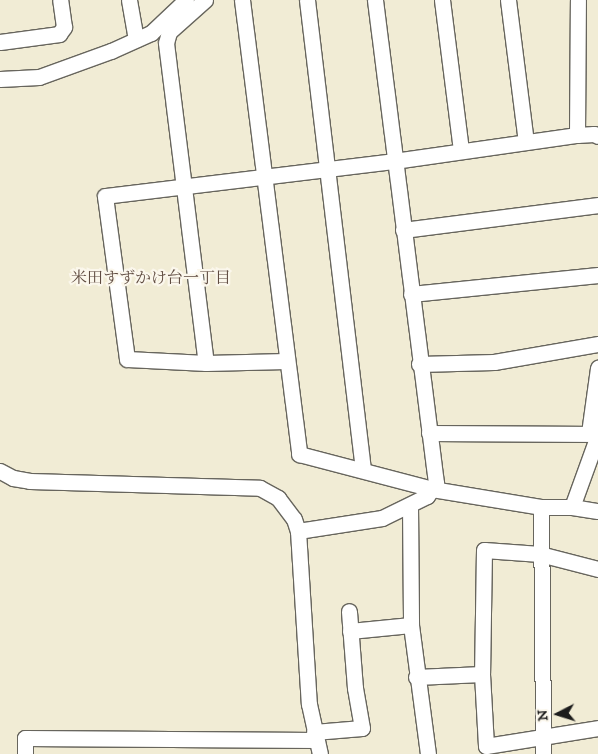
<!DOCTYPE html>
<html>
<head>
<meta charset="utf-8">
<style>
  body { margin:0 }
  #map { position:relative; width:598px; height:754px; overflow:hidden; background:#f1ecd5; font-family:"IM FELL DW Pica","Noto Serif JP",serif }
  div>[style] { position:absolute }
  .roads { filter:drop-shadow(1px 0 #67655d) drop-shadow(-1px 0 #67655d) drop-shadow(0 1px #67655d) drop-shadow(0 -1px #67655d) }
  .minor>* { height:15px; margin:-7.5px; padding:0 7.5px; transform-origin:7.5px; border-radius:7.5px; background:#fff }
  span { translate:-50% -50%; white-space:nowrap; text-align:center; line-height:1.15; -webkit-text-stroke:4.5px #fbf7ec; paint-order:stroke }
  .neighbourhood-label { font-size:16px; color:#5f4b40 }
  .north { position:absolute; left:533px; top:689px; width:50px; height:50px; -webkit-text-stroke:4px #fbf7ec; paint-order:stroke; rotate:265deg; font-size:14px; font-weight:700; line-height:20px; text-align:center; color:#1c1c1c }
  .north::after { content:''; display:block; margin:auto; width:18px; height:22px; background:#1c1c1c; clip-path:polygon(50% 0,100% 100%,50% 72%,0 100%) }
</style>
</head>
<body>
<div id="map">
  <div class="roads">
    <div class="minor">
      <i style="left:129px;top:0;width:40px;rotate:80deg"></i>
      <i style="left:205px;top:0;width:48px;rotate:138.4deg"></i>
      <i style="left:169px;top:32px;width:11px;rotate:105deg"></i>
      <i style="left:166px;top:43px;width:322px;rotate:82.9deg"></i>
      <i style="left:206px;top:363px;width:80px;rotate:-1.4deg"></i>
      <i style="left:242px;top:0;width:458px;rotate:82.8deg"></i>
      <i style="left:299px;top:454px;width:138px;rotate:14.7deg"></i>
      <i style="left:432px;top:489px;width:110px;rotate:9.4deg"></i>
      <i style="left:541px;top:507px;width:31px"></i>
      <i style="left:572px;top:507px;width:26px;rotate:9deg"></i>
      <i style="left:307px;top:0;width:473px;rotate:83.2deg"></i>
      <i style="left:442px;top:0;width:152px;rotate:82.8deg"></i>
      <i style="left:508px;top:0;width:143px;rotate:82.8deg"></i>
      <i style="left:0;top:42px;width:60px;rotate:-7.7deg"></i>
      <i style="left:59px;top:34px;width:9px;rotate:-54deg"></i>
      <i style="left:64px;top:27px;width:27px;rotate:-98deg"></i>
      <i style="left:0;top:79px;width:39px;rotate:-3deg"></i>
      <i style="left:39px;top:77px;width:77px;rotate:-19.9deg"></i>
      <i style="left:111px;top:51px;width:44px;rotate:-24.2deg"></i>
      <i style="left:151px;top:33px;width:48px;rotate:-43.3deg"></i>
      <i style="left:577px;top:135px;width:135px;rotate:-89.6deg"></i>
      <i style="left:403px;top:230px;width:197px;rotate:-7.3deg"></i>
      <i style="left:411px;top:294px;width:188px;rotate:-5.8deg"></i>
      <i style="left:206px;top:363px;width:79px;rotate:-177.1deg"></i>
      <i style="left:127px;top:359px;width:164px;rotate:-97.7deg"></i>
      <i style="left:105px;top:196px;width:291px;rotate:-6.9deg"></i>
      <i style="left:394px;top:161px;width:185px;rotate:-8.1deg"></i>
      <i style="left:577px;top:135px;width:17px;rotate:-3deg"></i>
      <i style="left:594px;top:134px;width:4px;rotate:27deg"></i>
      <i style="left:419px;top:364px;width:75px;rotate:-1.5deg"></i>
      <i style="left:494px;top:362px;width:106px;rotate:-9.8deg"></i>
      <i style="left:429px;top:433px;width:169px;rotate:0.3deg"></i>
      <i style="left:589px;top:433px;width:66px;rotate:-82.1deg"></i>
      <i style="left:0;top:471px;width:15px;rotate:28deg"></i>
      <i style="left:13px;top:478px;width:17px;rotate:10deg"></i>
      <i style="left:30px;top:481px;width:230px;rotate:1.7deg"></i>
      <i style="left:260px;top:488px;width:21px;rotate:29deg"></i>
      <i style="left:278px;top:498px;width:26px;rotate:53deg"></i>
      <i style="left:294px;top:519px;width:13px;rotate:72deg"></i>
      <i style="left:298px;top:531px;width:173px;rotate:86.4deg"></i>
      <i style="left:309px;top:704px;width:51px;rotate:77.6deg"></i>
      <i style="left:410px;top:505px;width:120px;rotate:89.5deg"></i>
      <i style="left:411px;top:625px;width:130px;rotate:82.5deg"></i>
      <i style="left:541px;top:507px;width:247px;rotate:89.5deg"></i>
      <i style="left:572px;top:507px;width:77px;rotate:-70.1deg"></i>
      <i style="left:298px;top:531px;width:85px;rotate:-8.8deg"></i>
      <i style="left:382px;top:518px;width:50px;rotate:-26.1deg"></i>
      <i style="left:427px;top:496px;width:16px;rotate:-55deg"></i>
      <i style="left:436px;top:483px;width:487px;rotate:-97.2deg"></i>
      <i style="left:598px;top:569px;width:60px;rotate:-165.5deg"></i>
      <i style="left:540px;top:554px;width:56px;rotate:-175.9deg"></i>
      <i style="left:484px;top:550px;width:124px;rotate:90.9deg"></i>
      <i style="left:482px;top:674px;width:72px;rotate:86.8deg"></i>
      <i style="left:486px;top:746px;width:113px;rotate:-9.1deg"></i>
      <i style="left:350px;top:631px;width:61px;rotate:-5.6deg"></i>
      <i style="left:416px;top:677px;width:66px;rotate:-2.6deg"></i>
      <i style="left:314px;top:732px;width:48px;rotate:-4.8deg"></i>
      <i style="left:362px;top:728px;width:41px;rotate:-99.9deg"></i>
      <i style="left:355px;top:688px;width:77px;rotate:-94.5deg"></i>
      <i style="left:25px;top:754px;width:16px;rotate:-90deg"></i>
      <i style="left:25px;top:738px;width:291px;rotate:0.4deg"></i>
    </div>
  </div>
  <div class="neighbourhood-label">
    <span style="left:151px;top:278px">米田すずかけ台一丁目</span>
  </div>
  <div class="north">N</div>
</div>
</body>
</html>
